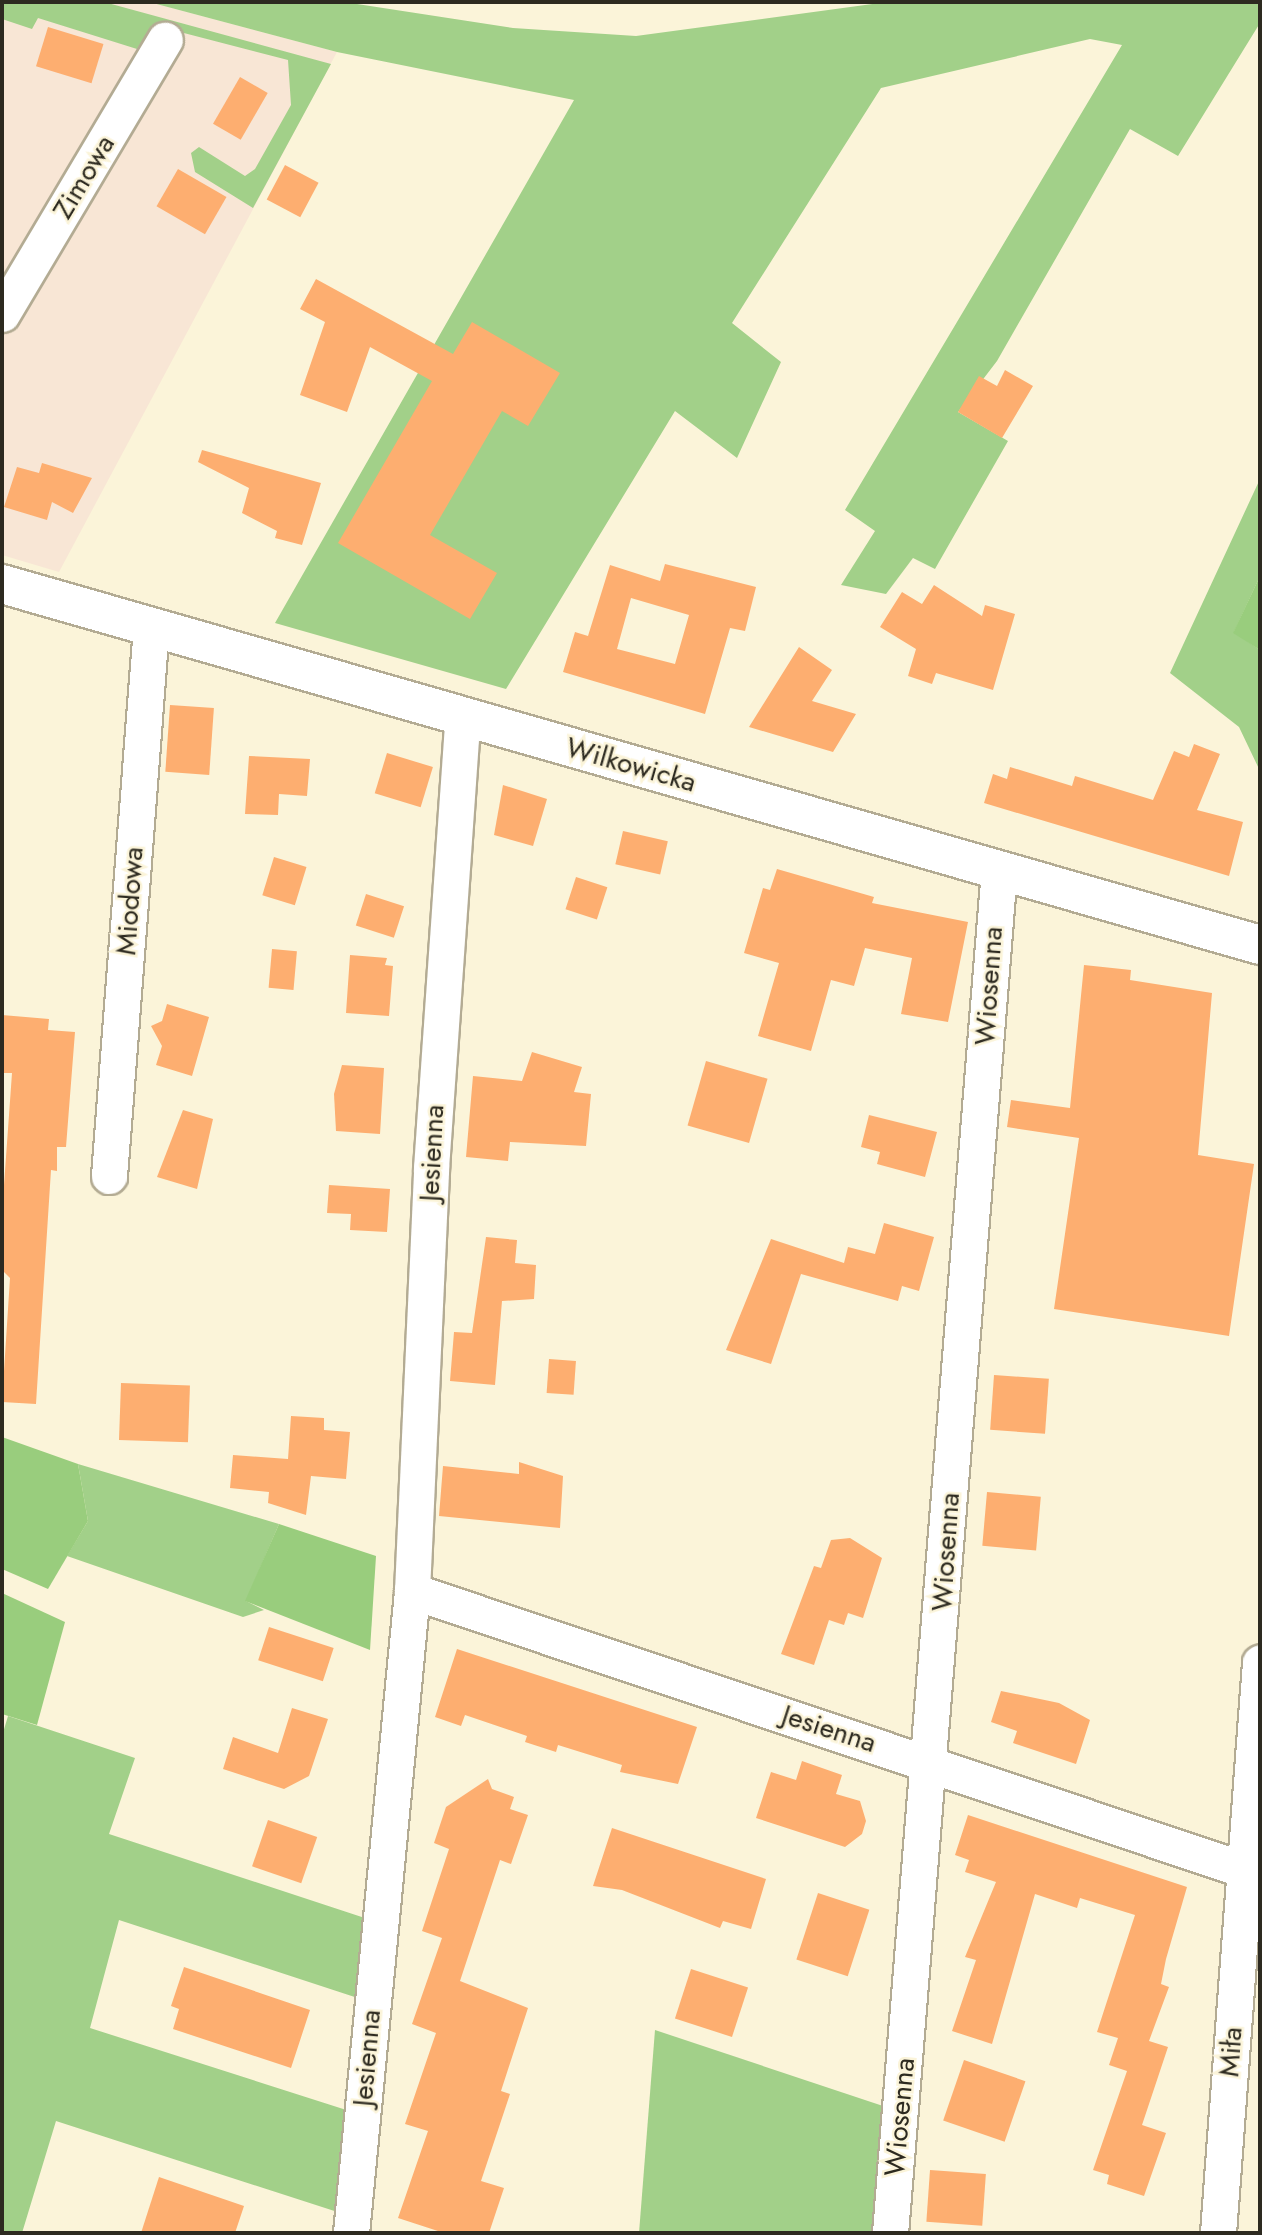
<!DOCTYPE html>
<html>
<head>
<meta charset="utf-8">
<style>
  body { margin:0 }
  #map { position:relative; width:1262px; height:2235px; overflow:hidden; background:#fbf4d9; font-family:Jost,sans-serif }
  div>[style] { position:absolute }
  .commercial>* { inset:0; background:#f8e6d5 }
  .green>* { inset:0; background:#a2d089 }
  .forest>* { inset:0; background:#99cd7d }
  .building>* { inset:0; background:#fdae70; transform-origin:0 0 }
  .roads { filter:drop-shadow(2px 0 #b3ab93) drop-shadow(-2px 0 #b3ab93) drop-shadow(0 2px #b3ab93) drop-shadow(0 -2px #b3ab93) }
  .minor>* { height:35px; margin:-17.5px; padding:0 17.5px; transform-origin:17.5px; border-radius:17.5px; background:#fff }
  .major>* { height:38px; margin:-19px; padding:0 19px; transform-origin:19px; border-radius:19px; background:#fff }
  span { translate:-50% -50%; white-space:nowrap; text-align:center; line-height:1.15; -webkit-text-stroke:5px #fbf4d9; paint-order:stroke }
  .street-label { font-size:28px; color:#2d2a20 }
  .frame { position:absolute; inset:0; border:4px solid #2d2a20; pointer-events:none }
</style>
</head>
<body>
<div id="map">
  <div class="commercial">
    <i style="clip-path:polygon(2px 2px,149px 2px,337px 52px,59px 572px,2px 555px)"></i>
  </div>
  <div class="green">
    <i style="clip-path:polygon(2px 2px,104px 2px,331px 64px,253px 208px,195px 172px,191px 153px,199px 147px,245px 176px,255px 169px,291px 105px,288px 60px,153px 25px,137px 49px,38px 18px,32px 29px,2px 19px)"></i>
    <i style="clip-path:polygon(149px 2px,344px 2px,513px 28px,636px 36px,887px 2px,1260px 2px,1260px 23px,1178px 156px,1130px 129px,997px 361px,958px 412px,1008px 441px,935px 569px,913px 558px,886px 594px,841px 585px,875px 531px,845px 510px,1122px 45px,1090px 39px,881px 88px,732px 323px,781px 362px,737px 458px,675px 411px,506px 689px,275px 623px,574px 100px,337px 52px)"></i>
    <i style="clip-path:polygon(1260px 479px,1260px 576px,1234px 632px,1260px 650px,1260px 771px,1239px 727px,1170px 673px)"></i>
    <i style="clip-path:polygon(78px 1464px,279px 1524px,246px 1601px,264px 1610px,243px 1617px,67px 1556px,88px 1521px)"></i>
    <i style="clip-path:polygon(8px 1716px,135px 1758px,109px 1834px,380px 1923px,373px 2003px,119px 1920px,90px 2028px,362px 2115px,353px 2217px,56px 2121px,22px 2233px,2px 2233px,2px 1736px)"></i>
    <i style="clip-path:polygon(655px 2030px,889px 2108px,879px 2233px,639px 2233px)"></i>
  </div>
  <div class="forest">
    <i style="clip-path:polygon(1260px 576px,1260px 650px,1233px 633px)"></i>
    <i style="clip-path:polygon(2px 1437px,78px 1464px,88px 1521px,48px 1589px,2px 1569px)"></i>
    <i style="clip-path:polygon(279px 1524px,376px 1556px,370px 1650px,245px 1601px)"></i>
    <i style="clip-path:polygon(2px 1593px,65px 1622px,37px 1725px,2px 1714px)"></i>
  </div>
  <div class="building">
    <i style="left:48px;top:27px;width:58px;height:41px;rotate:17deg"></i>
    <i style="left:240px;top:77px;width:32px;height:54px;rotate:30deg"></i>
    <i style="left:285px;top:165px;width:38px;height:39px;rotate:28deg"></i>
    <i style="left:178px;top:169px;width:56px;height:43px;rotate:30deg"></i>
    <i style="clip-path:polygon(316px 279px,453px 354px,472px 322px,560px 373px,528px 426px,502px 411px,430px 535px,497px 573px,470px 619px,338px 543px,432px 381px,370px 347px,347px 412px,300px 395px,325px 322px,300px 309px)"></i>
    <i style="clip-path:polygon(1005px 370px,1033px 386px,1002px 438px,958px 412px,979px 376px,997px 386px)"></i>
    <i style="clip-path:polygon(202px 450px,321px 483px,302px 545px,275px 538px,277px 531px,242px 513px,249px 488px,198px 462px)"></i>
    <i style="clip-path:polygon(42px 463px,92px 478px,73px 513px,52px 502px,47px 520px,4px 507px,17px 467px,39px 473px)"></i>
    <i style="clip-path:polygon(evenodd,665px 564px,756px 587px,745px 631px,730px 628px,705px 714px,563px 672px,575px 632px,588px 636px,610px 565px,660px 581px,665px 564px,631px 598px,689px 615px,675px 664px,617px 649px,631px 598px)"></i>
    <i style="clip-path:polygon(934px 585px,982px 616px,985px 605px,1015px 614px,993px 690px,936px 673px,932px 684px,908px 676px,916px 649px,880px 627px,902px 592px,922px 604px)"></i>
    <i style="clip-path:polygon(799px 647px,832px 670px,812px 701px,856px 714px,833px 752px,749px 727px)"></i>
    <i style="left:170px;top:705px;width:44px;height:67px;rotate:4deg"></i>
    <i style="clip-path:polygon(1194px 744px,1220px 754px,1197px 810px,1243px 822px,1229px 876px,984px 803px,993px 774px,1007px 779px,1010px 767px,1072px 786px,1075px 776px,1153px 800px,1174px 751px,1189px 757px)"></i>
    <i style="left:387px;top:753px;width:48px;height:42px;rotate:17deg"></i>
    <i style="clip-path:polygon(249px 756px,310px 759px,307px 796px,279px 794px,278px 815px,245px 814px)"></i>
    <i style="clip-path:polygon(503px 785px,547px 799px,533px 846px,494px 835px)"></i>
    <i style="left:623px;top:831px;width:46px;height:34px;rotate:13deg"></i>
    <i style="left:274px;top:857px;width:34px;height:40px;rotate:17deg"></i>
    <i style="clip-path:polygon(777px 869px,874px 897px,872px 903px,968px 922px,948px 1022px,901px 1014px,912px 958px,865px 948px,854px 986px,831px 980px,811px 1051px,758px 1036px,779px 963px,744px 953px,763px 888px,770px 890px)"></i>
    <i style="left:576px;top:877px;width:33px;height:34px;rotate:18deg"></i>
    <i style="left:366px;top:894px;width:40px;height:33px;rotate:18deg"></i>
    <i style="left:272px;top:949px;width:25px;height:39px;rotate:5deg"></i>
    <i style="clip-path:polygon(350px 955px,387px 958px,385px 965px,393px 966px,389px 1016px,346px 1013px)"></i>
    <i style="clip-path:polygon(1084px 965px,1131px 970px,1130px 980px,1212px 993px,1198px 1155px,1254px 1164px,1229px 1336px,1054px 1309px,1079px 1138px,1007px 1127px,1011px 1100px,1070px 1108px)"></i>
    <i style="clip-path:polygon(167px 1004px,209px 1017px,192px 1076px,156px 1065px,162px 1046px,151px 1026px,162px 1021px)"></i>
    <i style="clip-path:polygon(2px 1015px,49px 1019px,48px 1030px,75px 1032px,66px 1147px,57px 1147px,57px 1171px,51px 1170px,36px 1404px,2px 1402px,10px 1278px,2px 1270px,2px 1213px,12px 1073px,2px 1073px)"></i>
    <i style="clip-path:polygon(532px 1052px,582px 1067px,574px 1092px,591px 1094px,586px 1146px,510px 1142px,508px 1161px,466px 1157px,473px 1076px,522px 1081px)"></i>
    <i style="left:706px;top:1061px;width:64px;height:67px;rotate:16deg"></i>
    <i style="clip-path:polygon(342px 1065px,384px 1068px,380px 1134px,336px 1131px,334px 1094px)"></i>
    <i style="clip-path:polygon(183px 1110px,213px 1119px,197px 1189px,157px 1177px)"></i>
    <i style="clip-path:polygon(869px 1115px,937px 1132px,925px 1177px,877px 1164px,880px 1152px,861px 1147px)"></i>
    <i style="clip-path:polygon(329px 1185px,390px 1189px,387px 1232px,350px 1230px,351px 1214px,327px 1213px)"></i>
    <i style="clip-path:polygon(884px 1223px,934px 1237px,919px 1291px,902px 1286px,898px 1301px,801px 1274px,771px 1364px,726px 1350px,771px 1239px,844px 1263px,848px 1247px,875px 1254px)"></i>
    <i style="clip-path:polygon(486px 1237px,517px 1240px,515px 1263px,536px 1265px,534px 1299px,502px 1301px,495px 1385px,450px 1381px,454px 1332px,472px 1333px)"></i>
    <i style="left:549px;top:1359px;width:27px;height:34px;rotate:4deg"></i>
    <i style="left:994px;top:1375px;width:55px;height:55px;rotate:4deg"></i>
    <i style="left:121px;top:1383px;width:69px;height:57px;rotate:2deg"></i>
    <i style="clip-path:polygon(291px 1416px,324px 1418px,324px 1430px,350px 1432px,346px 1479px,311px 1476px,306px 1515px,268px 1503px,269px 1492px,230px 1488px,233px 1455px,288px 1459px)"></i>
    <i style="clip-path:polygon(519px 1462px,563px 1476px,560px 1528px,439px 1516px,443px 1466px,519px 1474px)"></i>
    <i style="left:987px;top:1492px;width:54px;height:54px;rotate:5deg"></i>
    <i style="clip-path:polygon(850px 1538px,882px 1558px,863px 1618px,848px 1613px,844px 1625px,829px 1620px,814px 1665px,781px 1654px,814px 1566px,821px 1568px,831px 1540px)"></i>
    <i style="left:269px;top:1627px;width:68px;height:35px;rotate:18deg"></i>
    <i style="clip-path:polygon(457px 1649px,697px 1727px,678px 1784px,620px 1772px,622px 1765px,558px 1745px,556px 1752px,525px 1742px,527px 1736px,465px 1715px,461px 1726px,435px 1717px)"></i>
    <i style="clip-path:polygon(1001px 1691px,1059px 1703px,1090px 1720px,1076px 1764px,1013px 1743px,1017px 1731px,991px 1722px)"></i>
    <i style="clip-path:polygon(292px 1708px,328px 1719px,309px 1776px,284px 1789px,223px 1769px,233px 1737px,278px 1753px)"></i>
    <i style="clip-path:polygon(802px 1761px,842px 1775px,836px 1794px,860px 1801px,866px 1821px,862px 1834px,845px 1847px,756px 1818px,771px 1772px,796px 1780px)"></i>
    <i style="clip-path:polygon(488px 1779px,492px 1789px,514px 1797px,510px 1809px,528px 1815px,511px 1864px,500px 1860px,460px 1981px,528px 2008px,501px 2091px,510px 2094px,481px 2181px,504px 2188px,489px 2233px,444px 2233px,398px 2218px,428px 2131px,405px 2124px,436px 2033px,412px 2024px,442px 1938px,422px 1931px,449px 1849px,434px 1843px,446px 1807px)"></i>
    <i style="clip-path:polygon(968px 1815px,1187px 1887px,1166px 1959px,1161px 1984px,1169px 1987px,1149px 2041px,1168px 2047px,1142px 2125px,1166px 2133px,1144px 2196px,1107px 2184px,1109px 2175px,1093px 2170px,1127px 2071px,1109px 2065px,1118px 2038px,1097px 2032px,1135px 1915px,1080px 1898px,1077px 1908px,1035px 1894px,992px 2044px,952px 2031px,976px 1960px,965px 1957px,996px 1882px,965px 1872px,969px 1860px,955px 1855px)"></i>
    <i style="left:268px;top:1820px;width:52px;height:49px;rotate:19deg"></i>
    <i style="clip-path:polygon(612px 1828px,766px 1879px,751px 1929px,723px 1921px,720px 1928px,622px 1890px,593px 1886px)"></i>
    <i style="left:818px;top:1893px;width:54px;height:70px;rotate:18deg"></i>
    <i style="clip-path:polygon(184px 1967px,310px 2010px,291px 2068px,173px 2029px,179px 2009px,171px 2006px)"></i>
    <i style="left:691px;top:1969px;width:60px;height:52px;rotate:18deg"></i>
    <i style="left:964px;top:2060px;width:65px;height:64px;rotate:19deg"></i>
    <i style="left:930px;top:2170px;width:56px;height:52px;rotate:4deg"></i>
    <i style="clip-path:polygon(159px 2177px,244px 2206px,235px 2233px,141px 2233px)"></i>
  </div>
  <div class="roads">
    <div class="minor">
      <i style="left:2px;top:314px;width:319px;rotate:-59.3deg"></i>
      <i style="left:109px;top:1176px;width:552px;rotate:-85.63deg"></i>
      <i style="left:412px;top:1591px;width:894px;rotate:18.52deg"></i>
      <i style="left:351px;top:2233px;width:645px;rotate:-84.57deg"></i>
      <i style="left:412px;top:1591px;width:423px;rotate:-87.4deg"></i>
      <i style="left:431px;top:1168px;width:453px;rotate:-86deg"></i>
      <i style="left:890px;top:2233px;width:1367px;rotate:-85.43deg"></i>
      <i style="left:1218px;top:2233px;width:572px;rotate:-85.79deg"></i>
    </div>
    <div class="major">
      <i style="left:2px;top:584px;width:1309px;rotate:16.01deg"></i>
    </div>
  </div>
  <div class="street-label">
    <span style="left:84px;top:177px;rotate:-59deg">Zimowa</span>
    <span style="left:631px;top:765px;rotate:16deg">Wilkowicka</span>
    <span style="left:130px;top:901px;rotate:-86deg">Miodowa</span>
    <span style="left:989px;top:986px;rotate:-86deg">Wiosenna</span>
    <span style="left:432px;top:1153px;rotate:-87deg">Jesienna</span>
    <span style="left:946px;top:1552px;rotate:-86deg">Wiosenna</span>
    <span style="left:829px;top:1729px;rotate:18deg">Jesienna</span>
    <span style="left:1231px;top:2052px;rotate:-86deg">Miła</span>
    <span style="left:367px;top:2058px;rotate:-85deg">Jesienna</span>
    <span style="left:900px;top:2117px;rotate:-85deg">Wiosenna</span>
  </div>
  <div class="frame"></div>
</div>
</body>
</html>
